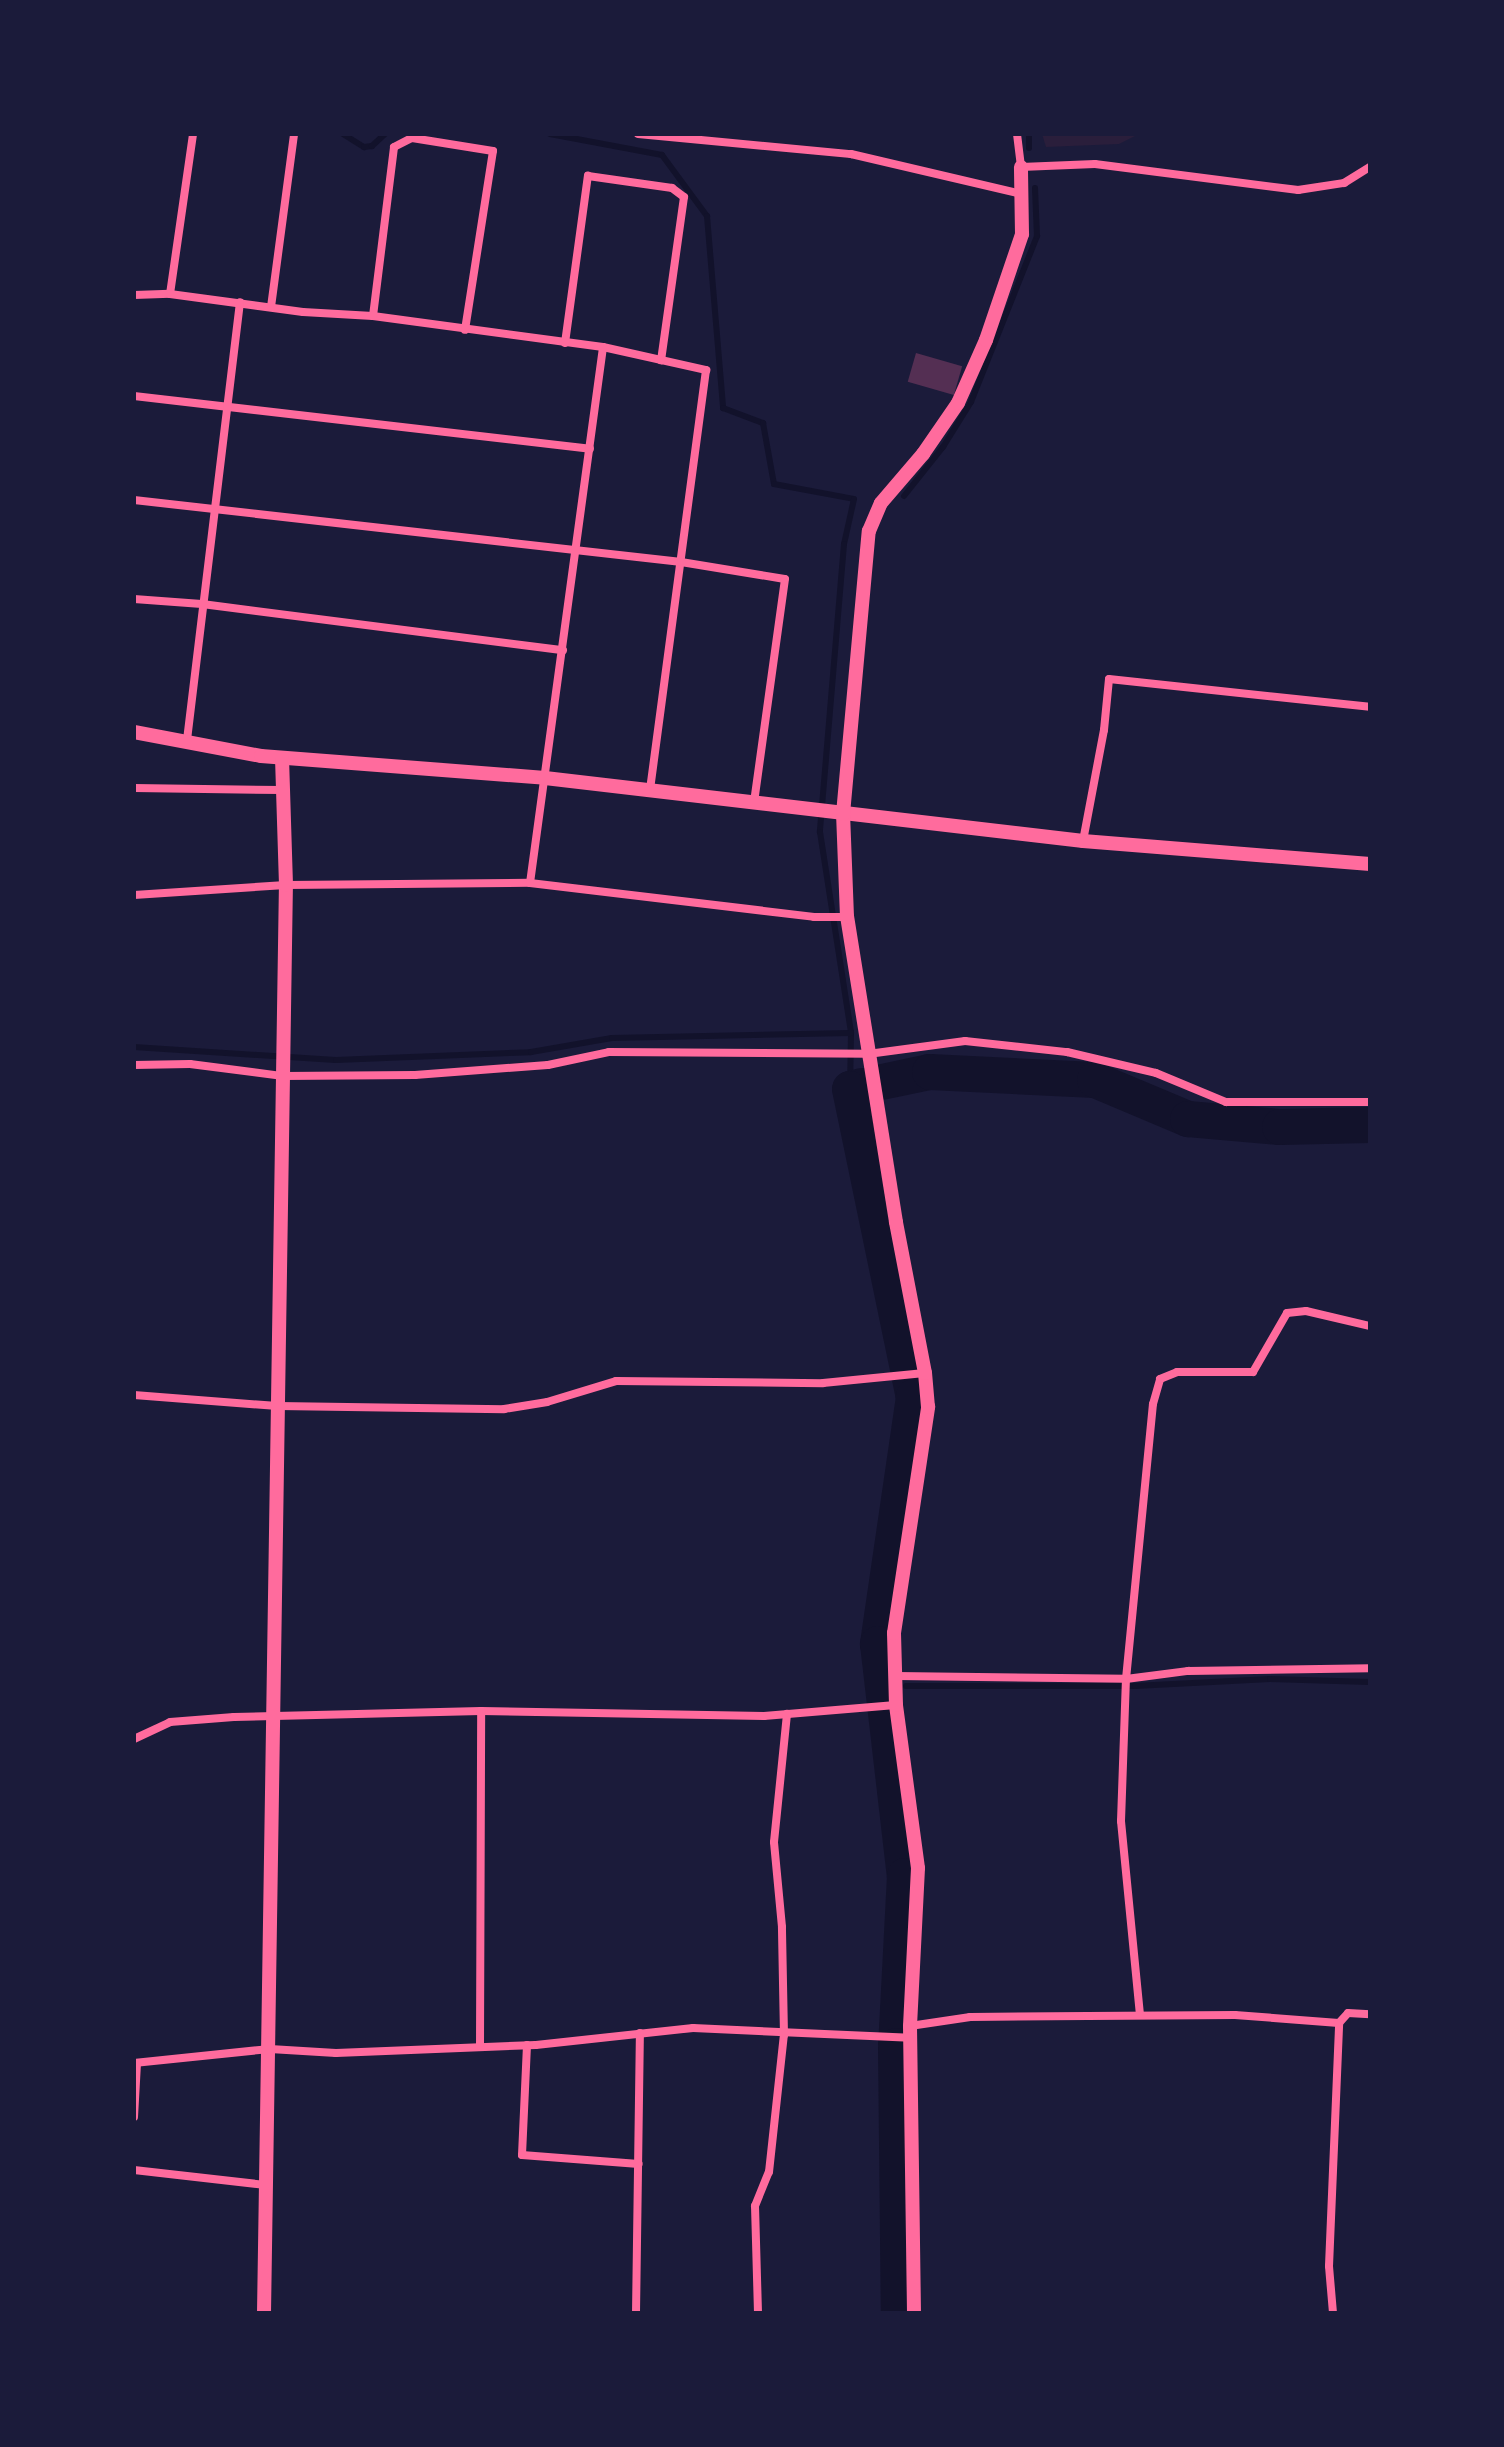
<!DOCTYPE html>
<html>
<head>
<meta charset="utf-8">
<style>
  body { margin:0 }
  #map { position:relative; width:1504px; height:2447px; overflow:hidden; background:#1b1b3a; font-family:"Fira Sans Condensed",sans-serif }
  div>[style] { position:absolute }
  .green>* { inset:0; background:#2a1e3b }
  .stream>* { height:6px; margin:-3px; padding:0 3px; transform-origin:3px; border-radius:3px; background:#12122b }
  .river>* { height:36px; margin:-18px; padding:0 18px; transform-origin:18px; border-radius:18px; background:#12122b }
  .building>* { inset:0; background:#542f53; transform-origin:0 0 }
  .minor>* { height:8px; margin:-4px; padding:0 4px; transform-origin:4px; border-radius:4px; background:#ff6b9d }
  .tertiary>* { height:14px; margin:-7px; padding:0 7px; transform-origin:7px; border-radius:7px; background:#ff6b9d }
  span { translate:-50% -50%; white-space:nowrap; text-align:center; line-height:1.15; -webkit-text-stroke:6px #1b1b3a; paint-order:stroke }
  .frame { position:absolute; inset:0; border:136px solid #1b1b3a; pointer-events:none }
</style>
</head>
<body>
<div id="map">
  <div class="green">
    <i style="clip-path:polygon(1042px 134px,1139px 134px,1119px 144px,1046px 147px)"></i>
  </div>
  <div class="stream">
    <i style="left:343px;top:134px;width:25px;rotate:32deg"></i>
    <i style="left:364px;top:147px;width:8px;rotate:-7deg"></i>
    <i style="left:372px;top:146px;width:18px;rotate:-43deg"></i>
    <i style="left:550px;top:134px;width:114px;rotate:10.6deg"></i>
    <i style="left:662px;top:155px;width:76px;rotate:53.6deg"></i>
    <i style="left:707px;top:216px;width:193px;rotate:85.2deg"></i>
    <i style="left:723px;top:408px;width:43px;rotate:20.6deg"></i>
    <i style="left:763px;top:423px;width:62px;rotate:79.8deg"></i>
    <i style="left:774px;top:484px;width:81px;rotate:10.6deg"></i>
    <i style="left:854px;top:499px;width:46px;rotate:102.5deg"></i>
    <i style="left:844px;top:544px;width:289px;rotate:94.8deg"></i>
    <i style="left:820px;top:832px;width:203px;rotate:81.2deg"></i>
    <i style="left:851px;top:1033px;width:56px;rotate:91deg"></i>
    <i style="left:1029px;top:134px;width:14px;rotate:90deg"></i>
    <i style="left:904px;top:496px;width:63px;rotate:-51.5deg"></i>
    <i style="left:943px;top:447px;width:53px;rotate:-58.1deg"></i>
    <i style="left:971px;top:402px;width:179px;rotate:-68.3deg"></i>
    <i style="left:1037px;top:236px;width:48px;rotate:-92.4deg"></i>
    <i style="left:134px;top:1047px;width:202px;rotate:3.7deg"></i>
    <i style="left:336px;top:1060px;width:195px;rotate:-2.3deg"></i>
    <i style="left:531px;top:1052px;width:82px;rotate:-9.8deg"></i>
    <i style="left:612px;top:1038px;width:239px;rotate:-1.2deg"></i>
    <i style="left:906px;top:1686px;width:229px"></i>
    <i style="left:1135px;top:1686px;width:135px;rotate:-3deg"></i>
    <i style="left:1270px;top:1679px;width:100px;rotate:1.7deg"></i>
  </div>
  <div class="river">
    <i style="left:882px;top:1082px;width:49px;rotate:-11.8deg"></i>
    <i style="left:930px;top:1072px;width:165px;rotate:2.8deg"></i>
    <i style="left:1095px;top:1080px;width:101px;rotate:22.8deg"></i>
    <i style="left:1188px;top:1119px;width:92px;rotate:5deg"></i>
    <i style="left:1280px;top:1127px;width:90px;rotate:-1.3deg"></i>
    <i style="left:862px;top:1086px;width:12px;rotate:166deg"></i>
    <i style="left:850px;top:1089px;width:315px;rotate:78.3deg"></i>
    <i style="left:914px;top:1397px;width:250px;rotate:98.3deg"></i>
    <i style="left:878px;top:1644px;width:234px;rotate:83.4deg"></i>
    <i style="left:905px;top:1876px;width:170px;rotate:93deg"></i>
    <i style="left:896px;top:2046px;width:267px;rotate:89.4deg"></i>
  </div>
  <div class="building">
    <i style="left:916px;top:353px;width:48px;height:30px;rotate:16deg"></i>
  </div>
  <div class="minor">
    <i style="left:638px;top:134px;width:214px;rotate:5.4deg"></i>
    <i style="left:851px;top:154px;width:175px;rotate:13.2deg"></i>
    <i style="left:1017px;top:134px;width:33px;rotate:83deg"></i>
    <i style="left:1021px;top:167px;width:74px;rotate:-2.3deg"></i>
    <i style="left:1095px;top:164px;width:205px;rotate:7.3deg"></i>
    <i style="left:1298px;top:190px;width:47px;rotate:-8.7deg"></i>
    <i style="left:1344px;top:183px;width:31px;rotate:-32deg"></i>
    <i style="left:170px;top:294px;width:162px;rotate:-81.8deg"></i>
    <i style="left:134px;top:295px;width:36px;rotate:-2deg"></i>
    <i style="left:170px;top:294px;width:134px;rotate:7.7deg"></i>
    <i style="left:303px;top:312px;width:70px;rotate:3.3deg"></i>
    <i style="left:373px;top:316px;width:232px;rotate:7.7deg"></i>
    <i style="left:603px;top:347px;width:106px;rotate:12.6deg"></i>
    <i style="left:706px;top:370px;width:423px;rotate:97.6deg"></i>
    <i style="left:271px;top:307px;width:175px;rotate:-82.4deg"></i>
    <i style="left:373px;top:316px;width:170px;rotate:-82.9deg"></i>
    <i style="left:394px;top:147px;width:20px;rotate:-27deg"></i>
    <i style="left:412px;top:138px;width:82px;rotate:9.1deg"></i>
    <i style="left:493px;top:151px;width:181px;rotate:98.9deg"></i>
    <i style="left:565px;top:343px;width:169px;rotate:-82.2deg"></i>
    <i style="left:588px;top:176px;width:85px;rotate:8.1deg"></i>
    <i style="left:672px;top:188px;width:15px;rotate:37deg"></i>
    <i style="left:684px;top:197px;width:165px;rotate:98deg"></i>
    <i style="left:134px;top:396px;width:459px;rotate:6.6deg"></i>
    <i style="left:134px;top:500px;width:551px;rotate:6.47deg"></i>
    <i style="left:681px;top:562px;width:105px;rotate:9.3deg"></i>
    <i style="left:785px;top:579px;width:225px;rotate:97.9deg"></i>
    <i style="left:134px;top:599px;width:68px;rotate:4.2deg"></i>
    <i style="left:202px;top:604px;width:364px;rotate:7.3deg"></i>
    <i style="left:187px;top:740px;width:441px;rotate:-83.1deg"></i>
    <i style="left:134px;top:788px;width:148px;rotate:0.8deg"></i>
    <i style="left:1083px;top:841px;width:113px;rotate:-79.3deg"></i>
    <i style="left:1104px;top:730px;width:51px;rotate:-84.4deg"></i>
    <i style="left:1109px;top:679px;width:262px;rotate:6.1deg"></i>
    <i style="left:530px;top:883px;width:541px;rotate:-82.24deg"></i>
    <i style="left:134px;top:895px;width:152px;rotate:-3.8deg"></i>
    <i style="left:286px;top:885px;width:244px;rotate:-0.5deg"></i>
    <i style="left:530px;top:883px;width:286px;rotate:6.8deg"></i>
    <i style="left:814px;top:917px;width:33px"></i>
    <i style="left:134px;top:1065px;width:56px;rotate:-1deg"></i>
    <i style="left:190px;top:1064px;width:94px;rotate:7.4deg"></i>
    <i style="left:283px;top:1076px;width:132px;rotate:-0.4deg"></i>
    <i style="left:415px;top:1075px;width:133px;rotate:-4.3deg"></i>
    <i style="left:548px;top:1065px;width:62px;rotate:-12deg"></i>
    <i style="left:609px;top:1052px;width:259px;rotate:0.4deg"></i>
    <i style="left:868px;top:1054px;width:98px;rotate:-7.6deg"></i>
    <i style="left:965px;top:1041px;width:103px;rotate:6.2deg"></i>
    <i style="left:1067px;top:1052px;width:91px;rotate:13.3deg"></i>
    <i style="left:1156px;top:1073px;width:76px;rotate:22.5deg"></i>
    <i style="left:1226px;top:1102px;width:144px"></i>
    <i style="left:134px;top:1395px;width:144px;rotate:4.4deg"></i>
    <i style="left:278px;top:1406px;width:226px;rotate:0.8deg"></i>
    <i style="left:504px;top:1409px;width:44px;rotate:-9.2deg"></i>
    <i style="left:547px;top:1402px;width:72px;rotate:-16.9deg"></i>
    <i style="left:616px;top:1381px;width:207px;rotate:0.6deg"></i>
    <i style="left:823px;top:1383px;width:102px;rotate:-5.6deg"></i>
    <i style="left:896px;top:1676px;width:230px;rotate:0.7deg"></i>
    <i style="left:1126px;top:1679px;width:63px;rotate:-7.4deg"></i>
    <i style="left:1188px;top:1671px;width:182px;rotate:-0.9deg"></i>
    <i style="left:134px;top:1739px;width:40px;rotate:-25deg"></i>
    <i style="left:170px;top:1722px;width:64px;rotate:-4.5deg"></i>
    <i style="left:234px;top:1717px;width:247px;rotate:-1.4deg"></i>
    <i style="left:481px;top:1711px;width:283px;rotate:1deg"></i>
    <i style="left:764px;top:1716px;width:132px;rotate:-4.8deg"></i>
    <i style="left:1140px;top:2015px;width:195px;rotate:-95.6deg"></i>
    <i style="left:1121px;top:1821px;width:142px;rotate:-88deg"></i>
    <i style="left:1126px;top:1679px;width:276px;rotate:-84.4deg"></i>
    <i style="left:1153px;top:1404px;width:26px;rotate:-74deg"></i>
    <i style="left:1160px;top:1379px;width:18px;rotate:-22deg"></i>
    <i style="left:1177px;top:1372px;width:76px"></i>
    <i style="left:1253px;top:1372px;width:68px;rotate:-60deg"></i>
    <i style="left:1287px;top:1313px;width:19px;rotate:-6deg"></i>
    <i style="left:1306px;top:1311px;width:66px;rotate:13.2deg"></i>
    <i style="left:910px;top:2026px;width:61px;rotate:-8.5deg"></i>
    <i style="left:970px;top:2017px;width:118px;rotate:-0.5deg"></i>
    <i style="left:1088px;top:2016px;width:147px;rotate:-0.4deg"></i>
    <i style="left:1235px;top:2015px;width:104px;rotate:4.4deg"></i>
    <i style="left:1339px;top:2023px;width:13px;rotate:-48deg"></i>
    <i style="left:1348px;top:2013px;width:22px;rotate:3deg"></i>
    <i style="left:527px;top:2045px;width:110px;rotate:92.6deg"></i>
    <i style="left:522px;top:2155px;width:117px;rotate:4.4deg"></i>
    <i style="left:480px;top:2047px;width:336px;rotate:-89.8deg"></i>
    <i style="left:134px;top:2063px;width:137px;rotate:-5.9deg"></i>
    <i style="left:270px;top:2049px;width:66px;rotate:3.5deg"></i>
    <i style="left:336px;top:2053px;width:200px;rotate:-2.3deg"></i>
    <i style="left:536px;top:2045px;width:158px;rotate:-6.2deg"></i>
    <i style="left:693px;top:2028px;width:217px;rotate:2.6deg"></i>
    <i style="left:134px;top:2117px;width:54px;rotate:-86.8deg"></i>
    <i style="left:134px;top:2170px;width:133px;rotate:6.5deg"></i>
    <i style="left:636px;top:2313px;width:280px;rotate:-89.2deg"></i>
    <i style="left:758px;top:2313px;width:107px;rotate:-91.6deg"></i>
    <i style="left:755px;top:2206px;width:37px;rotate:-68deg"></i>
    <i style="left:769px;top:2172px;width:138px;rotate:-83.8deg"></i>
    <i style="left:784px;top:2035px;width:108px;rotate:-91.1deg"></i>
    <i style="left:782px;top:1927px;width:85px;rotate:-95.4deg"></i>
    <i style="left:774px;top:1842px;width:129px;rotate:-84.2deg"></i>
    <i style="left:1333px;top:2313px;width:47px;rotate:-94.9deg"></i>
    <i style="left:1329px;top:2266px;width:243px;rotate:-87.6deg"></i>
  </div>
  <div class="tertiary">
    <i style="left:134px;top:732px;width:129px;rotate:10.7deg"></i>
    <i style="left:261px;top:756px;width:285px;rotate:4.4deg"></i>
    <i style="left:545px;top:778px;width:542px;rotate:6.68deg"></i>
    <i style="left:1083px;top:841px;width:288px;rotate:4.6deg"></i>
    <i style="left:264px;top:2313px;width:1428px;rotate:-89.12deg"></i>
    <i style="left:286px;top:885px;width:126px;rotate:-91.8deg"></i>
    <i style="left:914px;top:2313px;width:287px;rotate:-90.8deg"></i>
    <i style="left:910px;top:2026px;width:158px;rotate:-87.1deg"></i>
    <i style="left:918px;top:1868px;width:164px;rotate:-97.7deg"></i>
    <i style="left:896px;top:1705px;width:72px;rotate:-91.6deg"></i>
    <i style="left:894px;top:1633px;width:229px;rotate:-81.4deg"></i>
    <i style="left:928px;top:1407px;width:34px;rotate:-95deg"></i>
    <i style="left:925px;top:1373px;width:154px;rotate:-100.9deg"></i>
    <i style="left:896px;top:1222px;width:309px;rotate:-99.1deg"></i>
    <i style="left:847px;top:917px;width:103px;rotate:-92.2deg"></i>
    <i style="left:843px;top:814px;width:284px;rotate:-84.8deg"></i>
    <i style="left:869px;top:531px;width:30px;rotate:-67deg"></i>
    <i style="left:881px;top:503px;width:65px;rotate:-49.4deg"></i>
    <i style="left:923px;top:454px;width:62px;rotate:-55.5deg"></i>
    <i style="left:958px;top:403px;width:69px;rotate:-66deg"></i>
    <i style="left:986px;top:340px;width:112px;rotate:-71.2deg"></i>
    <i style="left:1022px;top:234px;width:67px;rotate:-90.9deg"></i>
  </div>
  <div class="frame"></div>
</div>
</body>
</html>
